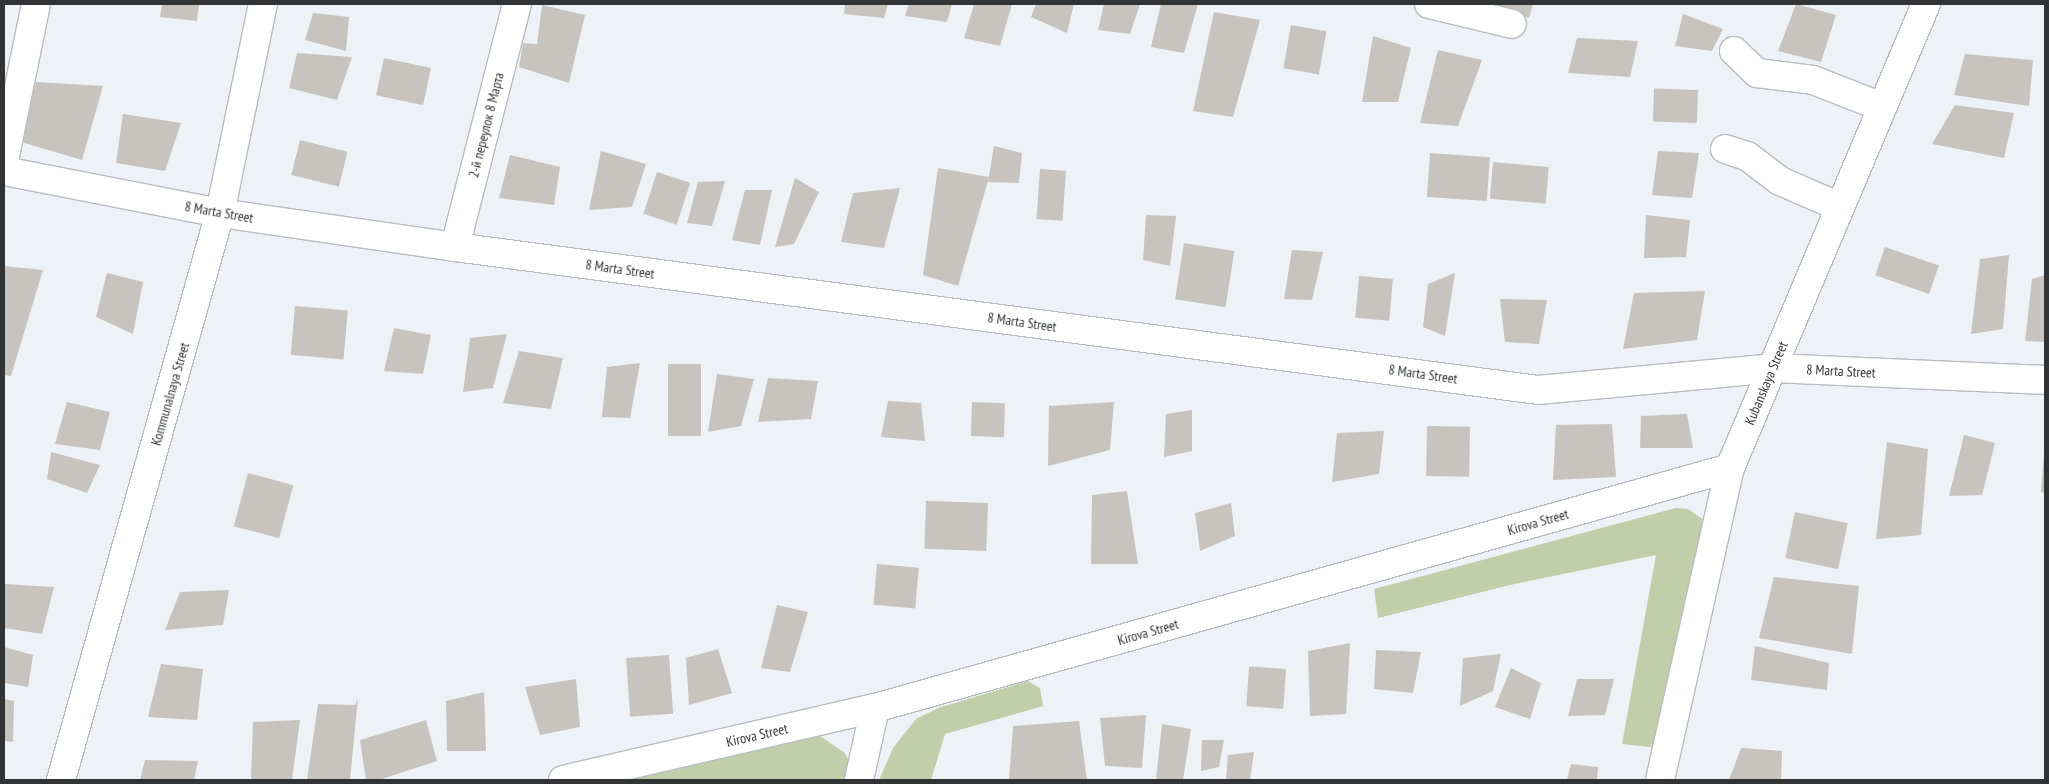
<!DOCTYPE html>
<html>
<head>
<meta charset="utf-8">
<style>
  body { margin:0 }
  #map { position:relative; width:2049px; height:784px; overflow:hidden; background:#eef2f6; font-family:"PT Sans Narrow",sans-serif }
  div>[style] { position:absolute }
  .green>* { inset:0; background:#c2cda9 }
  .building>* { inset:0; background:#c7c4bf; transform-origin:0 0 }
  .roads { filter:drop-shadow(1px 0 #b8bcbf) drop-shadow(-1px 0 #b8bcbf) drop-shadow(0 1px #b8bcbf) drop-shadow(0 -1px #b8bcbf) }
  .minor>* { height:28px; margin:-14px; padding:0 14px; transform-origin:14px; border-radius:14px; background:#fff }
  .major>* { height:28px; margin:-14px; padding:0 14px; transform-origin:14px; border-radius:14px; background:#fff }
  span { translate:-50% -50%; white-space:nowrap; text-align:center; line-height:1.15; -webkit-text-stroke:4px #fff; paint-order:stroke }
  .street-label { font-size:14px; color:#323334 }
  .frame { position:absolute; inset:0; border:5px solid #323334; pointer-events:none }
</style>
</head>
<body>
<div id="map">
  <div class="green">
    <i style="clip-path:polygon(1676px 508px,1688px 509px,1705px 521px,1659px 748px,1622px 744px,1656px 555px,1510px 585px,1378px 618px,1374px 589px)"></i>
    <i style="clip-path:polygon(1028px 681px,1040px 688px,1043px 706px,945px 734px,931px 780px,879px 780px,893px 748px,916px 719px,938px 708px)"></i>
    <i style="clip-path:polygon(820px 736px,845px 753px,849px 761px,847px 780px,609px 780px)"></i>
  </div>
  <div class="building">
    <i style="clip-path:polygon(162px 4px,199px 4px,197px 21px,160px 17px)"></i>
    <i style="clip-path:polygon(845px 4px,888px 4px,884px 18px,844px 14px)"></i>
    <i style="clip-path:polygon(909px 4px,952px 4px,947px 22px,905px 16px)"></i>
    <i style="clip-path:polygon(974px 4px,1012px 4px,1000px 46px,964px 38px)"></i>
    <i style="clip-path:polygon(1036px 4px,1074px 4px,1067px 33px,1031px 17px)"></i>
    <i style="clip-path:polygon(1104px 4px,1140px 4px,1130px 34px,1098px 30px)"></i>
    <i style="clip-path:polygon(1161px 4px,1198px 4px,1184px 53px,1151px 47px)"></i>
    <i style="clip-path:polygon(1491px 4px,1533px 4px,1529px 18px)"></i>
    <i style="clip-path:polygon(1796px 4px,1836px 15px,1821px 62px,1778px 51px)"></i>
    <i style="clip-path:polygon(542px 5px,585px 15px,569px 83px,519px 67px,523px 43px,537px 44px)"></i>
    <i style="clip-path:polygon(1214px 12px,1260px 20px,1233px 117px,1193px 111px)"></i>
    <i style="clip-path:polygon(313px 13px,349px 17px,346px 51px,305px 40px)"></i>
    <i style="clip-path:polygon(1683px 14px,1723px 29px,1712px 51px,1675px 46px)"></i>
    <i style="left:1291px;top:25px;width:36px;height:44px;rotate:10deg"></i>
    <i style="clip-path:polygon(1373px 36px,1411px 48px,1398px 102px,1362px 102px)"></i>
    <i style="clip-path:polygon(1577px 38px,1638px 41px,1630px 77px,1568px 73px)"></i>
    <i style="clip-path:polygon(1438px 50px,1482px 60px,1458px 126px,1420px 123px)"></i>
    <i style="clip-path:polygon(297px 53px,352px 57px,337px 100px,289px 88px)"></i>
    <i style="clip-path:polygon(1965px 54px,2033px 60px,2029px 106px,1954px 95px)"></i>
    <i style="left:384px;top:58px;width:48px;height:38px;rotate:12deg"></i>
    <i style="clip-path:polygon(36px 82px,103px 86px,82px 160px,21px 142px)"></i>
    <i style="left:1698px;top:90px;width:33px;height:44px;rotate:92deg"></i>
    <i style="clip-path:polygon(1955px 105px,2014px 113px,2004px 158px,1932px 144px)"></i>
    <i style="clip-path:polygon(123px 114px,181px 123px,165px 171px,116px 163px)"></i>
    <i style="left:300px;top:140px;width:49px;height:36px;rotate:14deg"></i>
    <i style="clip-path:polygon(994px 146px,1022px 153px,1019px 183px,988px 182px)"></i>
    <i style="clip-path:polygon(601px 151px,646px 164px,632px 207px,589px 210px)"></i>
    <i style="clip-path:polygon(1658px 151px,1699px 153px,1692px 198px,1652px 195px)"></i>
    <i style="left:1430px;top:153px;width:60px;height:44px;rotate:4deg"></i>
    <i style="clip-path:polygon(510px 155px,560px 167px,554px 205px,499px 198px)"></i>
    <i style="left:1493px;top:162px;width:56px;height:37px;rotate:5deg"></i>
    <i style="clip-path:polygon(938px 168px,989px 177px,958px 286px,923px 275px)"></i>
    <i style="left:1040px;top:169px;width:26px;height:50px;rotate:4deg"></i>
    <i style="left:657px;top:172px;width:35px;height:44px;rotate:18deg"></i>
    <i style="clip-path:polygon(795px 178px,819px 192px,794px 244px,775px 247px)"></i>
    <i style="clip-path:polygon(725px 181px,712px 226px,687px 223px,698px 182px)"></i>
    <i style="clip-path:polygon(900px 188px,884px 248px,841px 242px,853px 193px)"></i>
    <i style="clip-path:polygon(745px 190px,772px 190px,760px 245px,732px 240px)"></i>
    <i style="clip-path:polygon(1146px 215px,1176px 216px,1170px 266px,1143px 260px)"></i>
    <i style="clip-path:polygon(1646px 215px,1690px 220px,1686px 257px,1644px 258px)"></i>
    <i style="left:1184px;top:243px;width:51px;height:57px;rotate:9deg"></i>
    <i style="left:1885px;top:247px;width:57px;height:30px;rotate:19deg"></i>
    <i style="clip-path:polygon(1292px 250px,1323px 252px,1312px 300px,1284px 299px)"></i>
    <i style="clip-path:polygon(2009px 255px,2003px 329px,1971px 334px,1980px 259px)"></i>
    <i style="clip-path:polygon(4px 266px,43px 270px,11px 376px,4px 375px)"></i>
    <i style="clip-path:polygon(107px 273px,143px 282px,133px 334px,96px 317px)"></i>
    <i style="clip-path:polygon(1455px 273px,1445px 336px,1423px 327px,1428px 284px)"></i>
    <i style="clip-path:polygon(2045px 275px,2045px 342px,2025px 341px,2032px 279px)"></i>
    <i style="left:1359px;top:276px;width:34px;height:42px;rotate:5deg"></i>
    <i style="clip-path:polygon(1705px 291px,1697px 340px,1623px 349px,1634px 293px)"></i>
    <i style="clip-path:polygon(1500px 299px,1547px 300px,1539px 344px,1505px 342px)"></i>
    <i style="left:295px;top:306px;width:53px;height:49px;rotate:5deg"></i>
    <i style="clip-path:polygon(394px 328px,431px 335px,423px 374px,384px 371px)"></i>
    <i style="clip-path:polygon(507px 334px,493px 388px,463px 392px,470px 338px)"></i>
    <i style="clip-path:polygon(519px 351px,563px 358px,551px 409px,503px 403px)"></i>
    <i style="clip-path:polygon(640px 363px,630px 418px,602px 417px,607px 367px)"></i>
    <i style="left:668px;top:364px;width:33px;height:72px"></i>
    <i style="clip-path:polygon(717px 374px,754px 379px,741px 426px,708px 432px)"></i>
    <i style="clip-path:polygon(768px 378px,818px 381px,811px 419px,758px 422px)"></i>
    <i style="clip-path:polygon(888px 401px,921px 403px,925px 441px,881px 437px)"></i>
    <i style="clip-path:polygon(67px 402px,110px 412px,100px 450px,55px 444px)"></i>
    <i style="left:972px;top:402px;width:33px;height:34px;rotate:2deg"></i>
    <i style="clip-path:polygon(1114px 402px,1110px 450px,1048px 466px,1049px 406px)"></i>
    <i style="clip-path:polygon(1192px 410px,1192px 451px,1164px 457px,1166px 414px)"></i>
    <i style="clip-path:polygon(1687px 414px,1693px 448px,1640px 448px,1641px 416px)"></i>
    <i style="clip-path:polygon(1612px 424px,1616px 477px,1553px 480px,1556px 425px)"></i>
    <i style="left:1427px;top:426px;width:43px;height:50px;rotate:1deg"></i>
    <i style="clip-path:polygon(1384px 431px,1379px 474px,1332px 482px,1337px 433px)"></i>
    <i style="clip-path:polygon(1964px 435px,1995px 443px,1982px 495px,1949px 496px)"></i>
    <i style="clip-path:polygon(1887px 442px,1928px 449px,1921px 535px,1876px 539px)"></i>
    <i style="clip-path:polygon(51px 452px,100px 465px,87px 493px,47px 479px)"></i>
    <i style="clip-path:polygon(2044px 453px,2045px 453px,2045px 493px,2041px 492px)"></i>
    <i style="left:248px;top:473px;width:47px;height:55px;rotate:15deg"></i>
    <i style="clip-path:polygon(1127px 491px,1138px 564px,1091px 564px,1092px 495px)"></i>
    <i style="left:988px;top:503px;width:48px;height:62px;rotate:92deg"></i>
    <i style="clip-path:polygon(1231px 503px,1235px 536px,1200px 551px,1195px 513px)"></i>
    <i style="left:1795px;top:512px;width:54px;height:47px;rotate:12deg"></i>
    <i style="left:877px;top:564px;width:42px;height:41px;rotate:5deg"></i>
    <i style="clip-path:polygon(1774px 577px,1859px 586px,1852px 654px,1759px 638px)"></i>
    <i style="clip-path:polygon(4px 584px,54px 587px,42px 634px,4px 628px)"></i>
    <i style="clip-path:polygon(229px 590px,223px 625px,165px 630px,180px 592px)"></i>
    <i style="clip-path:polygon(777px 605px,808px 612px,790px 672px,761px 668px)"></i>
    <i style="clip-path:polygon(1350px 643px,1346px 714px,1310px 716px,1308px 651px)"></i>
    <i style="clip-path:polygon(1755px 646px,1829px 663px,1827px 690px,1751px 680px)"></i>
    <i style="clip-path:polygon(4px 647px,33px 655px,28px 687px,4px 683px)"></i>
    <i style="clip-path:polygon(718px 649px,732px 693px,689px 705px,686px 658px)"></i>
    <i style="clip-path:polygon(1376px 650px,1421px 652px,1413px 693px,1374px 689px)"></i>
    <i style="clip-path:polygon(1501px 654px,1493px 691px,1460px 706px,1463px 658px)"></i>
    <i style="left:669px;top:655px;width:59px;height:43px;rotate:86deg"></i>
    <i style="clip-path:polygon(161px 664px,203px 669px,197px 720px,148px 717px)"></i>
    <i style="clip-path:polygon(1511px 668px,1541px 683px,1530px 719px,1495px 707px)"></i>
    <i style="left:1286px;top:669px;width:40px;height:37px;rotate:94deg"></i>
    <i style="clip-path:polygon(576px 679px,580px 727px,540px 735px,525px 687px)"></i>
    <i style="clip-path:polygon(1577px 679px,1614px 679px,1605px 715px,1568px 716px)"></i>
    <i style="clip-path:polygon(484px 692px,486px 751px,447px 751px,446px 701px)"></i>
    <i style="clip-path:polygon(358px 698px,350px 780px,307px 780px,318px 704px,355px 705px)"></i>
    <i style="clip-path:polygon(4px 699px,14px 701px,13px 742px,4px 741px)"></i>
    <i style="clip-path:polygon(1146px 715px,1142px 768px,1105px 766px,1100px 718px)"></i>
    <i style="clip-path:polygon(300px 720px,292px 780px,251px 780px,253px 722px)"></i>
    <i style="clip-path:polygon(426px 720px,437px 761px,379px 780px,366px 780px,360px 740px)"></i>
    <i style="clip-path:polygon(1079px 721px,1087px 780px,1009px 780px,1013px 726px)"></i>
    <i style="clip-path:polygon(1162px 724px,1191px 729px,1183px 780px,1156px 780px)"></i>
    <i style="clip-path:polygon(1202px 740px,1224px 740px,1219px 767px,1201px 771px)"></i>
    <i style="clip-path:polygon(1741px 748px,1782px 751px,1781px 780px,1729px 780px)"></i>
    <i style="clip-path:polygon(1254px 752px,1250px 780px,1226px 780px,1228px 755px)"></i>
    <i style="clip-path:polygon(145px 760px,198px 761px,194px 780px,140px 780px)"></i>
    <i style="clip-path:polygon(1571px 764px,1598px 767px,1597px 780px,1567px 780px)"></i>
  </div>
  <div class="roads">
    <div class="minor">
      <i style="left:1429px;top:4px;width:85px;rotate:13.5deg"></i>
      <i style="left:1734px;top:51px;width:32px;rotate:44deg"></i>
      <i style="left:1757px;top:73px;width:56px;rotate:7.1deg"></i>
      <i style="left:1813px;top:80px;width:74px;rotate:21.4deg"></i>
      <i style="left:1725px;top:149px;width:23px;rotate:18deg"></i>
      <i style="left:1747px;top:156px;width:41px;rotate:37.1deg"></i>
      <i style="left:1780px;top:181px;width:65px;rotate:23.4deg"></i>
      <i style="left:4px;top:161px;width:160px;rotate:-78.5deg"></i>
      <i style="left:4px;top:171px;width:220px;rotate:11deg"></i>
      <i style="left:220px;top:213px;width:237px;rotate:8.2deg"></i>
      <i style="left:455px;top:247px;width:1092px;rotate:7.52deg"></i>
      <i style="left:1538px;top:390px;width:236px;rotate:-5.3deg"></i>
      <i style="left:1773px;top:368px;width:272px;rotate:2.5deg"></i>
      <i style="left:455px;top:247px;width:251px;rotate:-75.7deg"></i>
      <i style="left:61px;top:780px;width:589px;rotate:-74.34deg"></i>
      <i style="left:220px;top:213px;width:213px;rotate:-78.4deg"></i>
      <i style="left:563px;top:780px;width:320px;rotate:-13deg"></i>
      <i style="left:1660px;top:780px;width:320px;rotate:-77.4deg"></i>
    </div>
    <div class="major">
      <i style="left:859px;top:780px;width:74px;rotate:-77.5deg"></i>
      <i style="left:875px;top:708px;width:888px;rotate:-15.68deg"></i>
      <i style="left:1730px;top:468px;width:504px;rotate:-67.1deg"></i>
    </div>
  </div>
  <div class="street-label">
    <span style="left:486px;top:125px;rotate:-76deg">2-й переулок 8 Марта</span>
    <span style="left:219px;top:212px;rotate:10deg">8 Marta Street</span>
    <span style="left:620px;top:269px;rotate:8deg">8 Marta Street</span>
    <span style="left:1022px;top:322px;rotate:8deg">8 Marta Street</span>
    <span style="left:1841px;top:371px;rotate:3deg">8 Marta Street</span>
    <span style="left:1423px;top:374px;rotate:8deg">8 Marta Street</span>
    <span style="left:1766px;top:383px;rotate:-67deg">Kubanskaya Street</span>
    <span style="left:170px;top:394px;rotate:-74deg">Kommunalnaya Street</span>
    <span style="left:1538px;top:522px;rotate:-16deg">Kirova Street</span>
    <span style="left:1148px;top:632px;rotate:-16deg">Kirova Street</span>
    <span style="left:757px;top:735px;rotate:-13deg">Kirova Street</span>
  </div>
  <div class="frame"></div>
</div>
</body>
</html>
